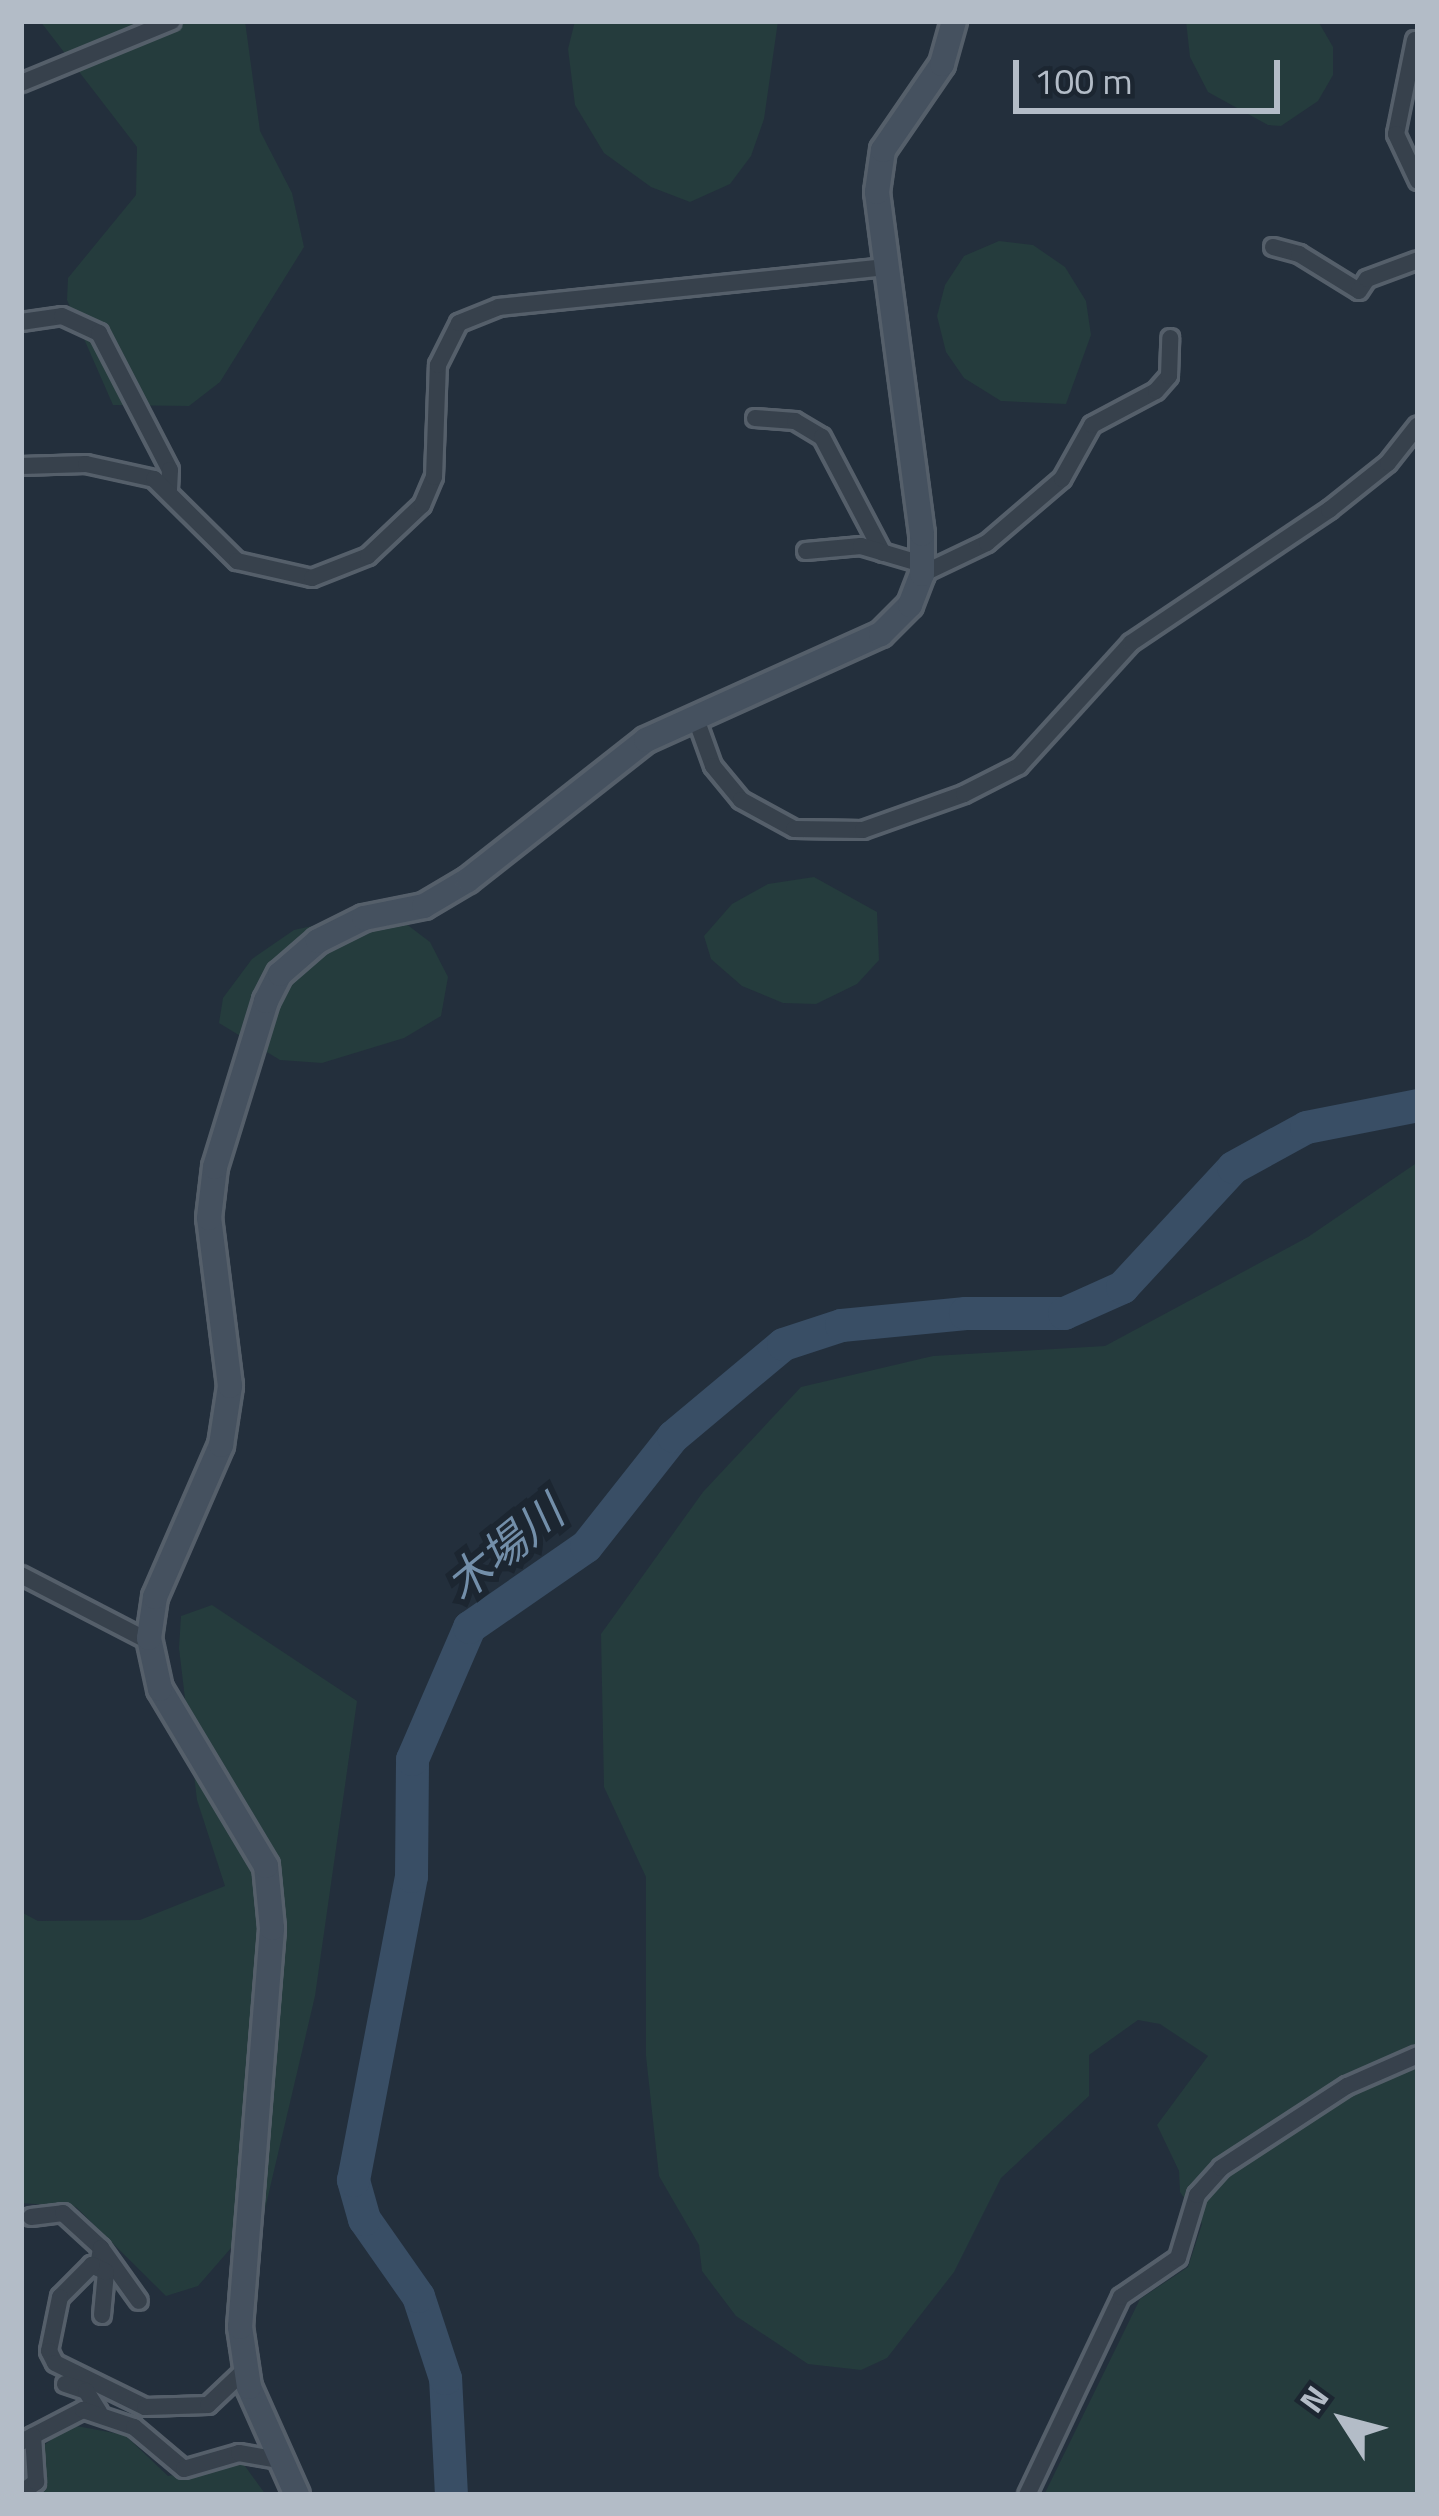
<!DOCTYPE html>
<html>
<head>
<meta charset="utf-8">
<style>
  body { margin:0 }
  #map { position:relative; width:1439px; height:2516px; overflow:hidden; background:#232f3c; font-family:"Titillium Web","Noto Sans JP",sans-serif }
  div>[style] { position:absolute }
  .green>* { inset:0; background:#253c3d }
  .river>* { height:33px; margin:-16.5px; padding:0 16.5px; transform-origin:16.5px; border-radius:16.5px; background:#394e65 }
  .roads { filter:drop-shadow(3px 0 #555f6a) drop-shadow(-3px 0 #555f6a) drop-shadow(0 3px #555f6a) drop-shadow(0 -3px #555f6a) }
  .street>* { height:16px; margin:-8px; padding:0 8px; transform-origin:8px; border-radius:8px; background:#37414c }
  .secondary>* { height:24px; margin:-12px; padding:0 12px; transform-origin:12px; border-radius:12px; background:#45515f }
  span { translate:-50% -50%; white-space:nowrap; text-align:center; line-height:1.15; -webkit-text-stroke:12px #1c2631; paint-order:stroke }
  .water-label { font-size:45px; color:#738faa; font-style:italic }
  .frame { position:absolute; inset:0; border:24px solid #b3bcc7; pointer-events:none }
  .north { position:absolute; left:1283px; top:2360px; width:120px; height:120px; -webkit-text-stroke:9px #1c2631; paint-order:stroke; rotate:306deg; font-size:33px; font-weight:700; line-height:48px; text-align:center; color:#b3bcc7 }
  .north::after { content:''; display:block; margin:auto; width:42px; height:54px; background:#b3bcc7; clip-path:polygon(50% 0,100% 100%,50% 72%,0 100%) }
  .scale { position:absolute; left:1013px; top:60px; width:267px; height:54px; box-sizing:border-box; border:6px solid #b3bcc7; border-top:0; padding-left:15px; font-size:36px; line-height:42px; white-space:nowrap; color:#b3bcc7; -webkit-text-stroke:9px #1c2631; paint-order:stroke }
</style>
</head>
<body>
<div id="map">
  <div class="green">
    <i style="clip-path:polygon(40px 21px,245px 21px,260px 131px,292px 193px,304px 247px,220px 382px,189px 406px,113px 405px,67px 300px,68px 278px,136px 195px,137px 147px)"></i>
    <i style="clip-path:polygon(575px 21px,778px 21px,764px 119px,751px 156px,730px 184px,690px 202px,651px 187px,604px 153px,575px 105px,568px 49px)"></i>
    <i style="clip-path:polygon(1186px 21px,1318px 21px,1333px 47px,1333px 75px,1318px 101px,1281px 126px,1268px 125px,1208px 92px,1190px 57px)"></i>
    <i style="clip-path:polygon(999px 241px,1033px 245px,1065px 267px,1086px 301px,1091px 335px,1066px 404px,1001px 401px,964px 378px,946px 352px,937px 316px,945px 285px,964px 256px)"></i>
    <i style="clip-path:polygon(814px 877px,877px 912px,879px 960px,857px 984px,816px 1004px,783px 1003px,742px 986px,711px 959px,704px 936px,732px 904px,768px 884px)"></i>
    <i style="clip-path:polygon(353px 917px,401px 920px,430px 942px,448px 977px,441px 1016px,404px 1038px,322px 1063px,280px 1060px,219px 1023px,223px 998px,252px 959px,294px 930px)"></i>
    <i style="clip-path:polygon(1418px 1162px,1418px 2495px,1044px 2495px,1140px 2299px,1188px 2267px,1202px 2224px,1180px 2192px,1179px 2171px,1157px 2125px,1208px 2056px,1160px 2024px,1138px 2020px,1089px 2055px,1089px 2096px,1001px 2178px,954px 2272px,887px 2358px,861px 2370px,808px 2364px,736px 2316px,702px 2271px,699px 2245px,659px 2176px,646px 2056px,646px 1877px,604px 1787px,601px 1634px,703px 1492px,801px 1387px,933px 1356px,1105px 1346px,1308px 1237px)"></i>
    <i style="clip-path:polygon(212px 1605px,357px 1701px,315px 1996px,265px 2209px,198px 2286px,166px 2296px,76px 2207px,21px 2203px,21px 1912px,38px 1921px,140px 1920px,225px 1886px,197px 1800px,179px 1648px,181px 1616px)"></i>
    <i style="clip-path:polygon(71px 2425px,125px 2435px,168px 2476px,242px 2462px,266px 2495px,21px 2495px,21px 2462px)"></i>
  </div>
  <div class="river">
    <i style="left:451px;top:2495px;width:117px;rotate:-92.9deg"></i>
    <i style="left:445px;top:2378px;width:86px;rotate:-108.2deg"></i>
    <i style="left:418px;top:2296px;width:94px;rotate:-125deg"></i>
    <i style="left:364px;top:2219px;width:41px;rotate:-105.8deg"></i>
    <i style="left:353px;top:2180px;width:309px;rotate:-79.2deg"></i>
    <i style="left:411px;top:1876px;width:117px;rotate:-89.5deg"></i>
    <i style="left:412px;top:1759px;width:144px;rotate:-66.6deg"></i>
    <i style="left:469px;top:1627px;width:142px;rotate:-34.7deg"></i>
    <i style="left:586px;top:1546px;width:140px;rotate:-51.7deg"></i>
    <i style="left:673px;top:1436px;width:143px;rotate:-39.9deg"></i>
    <i style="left:783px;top:1344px;width:61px;rotate:-18.1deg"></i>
    <i style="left:841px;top:1325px;width:125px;rotate:-5.5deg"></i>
    <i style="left:965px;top:1313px;width:99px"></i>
    <i style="left:1064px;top:1313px;width:64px;rotate:-24.1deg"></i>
    <i style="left:1122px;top:1287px;width:163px;rotate:-47.2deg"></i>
    <i style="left:1233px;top:1167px;width:83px;rotate:-28.7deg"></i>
    <i style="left:1306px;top:1127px;width:114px;rotate:-11.1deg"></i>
  </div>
  <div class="roads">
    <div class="street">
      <i style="left:1415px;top:40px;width:96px;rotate:101.4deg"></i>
      <i style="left:1396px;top:134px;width:52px;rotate:64.9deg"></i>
      <i style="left:21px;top:83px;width:163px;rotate:-22.3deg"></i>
      <i style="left:1273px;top:247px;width:27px;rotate:15deg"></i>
      <i style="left:1299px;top:254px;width:70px;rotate:31.7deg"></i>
      <i style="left:1359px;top:291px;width:14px;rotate:-56deg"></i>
      <i style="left:1367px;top:279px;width:54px;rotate:-20.4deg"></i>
      <i style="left:21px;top:322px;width:41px;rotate:-8.3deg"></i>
      <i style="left:62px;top:316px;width:41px;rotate:24.7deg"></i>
      <i style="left:99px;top:333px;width:154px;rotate:62.6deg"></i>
      <i style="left:170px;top:470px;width:19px;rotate:93deg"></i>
      <i style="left:755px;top:418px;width:40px;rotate:4.3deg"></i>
      <i style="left:795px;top:421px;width:31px;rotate:31deg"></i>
      <i style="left:822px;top:437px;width:131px;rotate:62.3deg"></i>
      <i style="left:21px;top:466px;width:65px;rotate:-1.8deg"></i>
      <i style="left:86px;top:464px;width:70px;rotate:12.4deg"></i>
      <i style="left:154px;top:479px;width:117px;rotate:44.7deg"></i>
      <i style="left:237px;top:561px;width:77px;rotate:12.8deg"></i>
      <i style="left:312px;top:578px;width:60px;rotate:-21.4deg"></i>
      <i style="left:368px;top:556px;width:74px;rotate:-43.4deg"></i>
      <i style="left:422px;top:505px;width:30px;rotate:-67deg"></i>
      <i style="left:434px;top:477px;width:112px;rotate:-88deg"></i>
      <i style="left:438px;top:365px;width:47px;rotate:-63.4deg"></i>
      <i style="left:459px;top:323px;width:43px;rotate:-21.8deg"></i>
      <i style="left:499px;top:307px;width:386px;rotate:-5.9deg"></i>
      <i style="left:806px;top:551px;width:55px;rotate:-5.2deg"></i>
      <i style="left:861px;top:546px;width:64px;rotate:16.4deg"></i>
      <i style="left:922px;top:574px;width:72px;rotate:-25.5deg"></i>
      <i style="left:987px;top:543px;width:99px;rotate:-40.5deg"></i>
      <i style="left:1062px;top:479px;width:62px;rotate:-60.9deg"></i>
      <i style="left:1092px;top:425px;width:72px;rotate:-28deg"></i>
      <i style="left:1156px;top:391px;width:20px;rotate:-49deg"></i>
      <i style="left:1169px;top:376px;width:38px;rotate:-88deg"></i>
      <i style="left:695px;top:716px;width:53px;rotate:70.2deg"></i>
      <i style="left:713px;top:766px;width:44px;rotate:50.5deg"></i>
      <i style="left:741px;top:800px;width:60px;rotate:28.7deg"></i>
      <i style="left:794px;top:829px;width:69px;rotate:0.8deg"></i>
      <i style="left:863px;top:830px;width:107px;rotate:-19.6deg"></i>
      <i style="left:964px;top:794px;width:62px;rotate:-27deg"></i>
      <i style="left:1019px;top:766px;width:166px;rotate:-47.7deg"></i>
      <i style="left:1131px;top:643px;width:239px;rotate:-33.9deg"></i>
      <i style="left:1329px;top:510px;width:75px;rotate:-38.5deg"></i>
      <i style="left:1388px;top:463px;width:48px;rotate:-51.7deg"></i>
      <i style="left:21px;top:1575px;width:145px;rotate:27.4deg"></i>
      <i style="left:31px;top:2217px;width:32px;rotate:-7deg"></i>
      <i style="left:63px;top:2213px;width:52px;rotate:42.6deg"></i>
      <i style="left:101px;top:2248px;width:20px;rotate:99deg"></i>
      <i style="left:101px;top:2248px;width:65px;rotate:54.4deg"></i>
      <i style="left:102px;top:2315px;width:43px;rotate:-84.7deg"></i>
      <i style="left:106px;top:2272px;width:16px;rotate:-153deg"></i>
      <i style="left:92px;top:2265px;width:45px;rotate:135deg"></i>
      <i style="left:60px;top:2297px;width:55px;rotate:101.5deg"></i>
      <i style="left:49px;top:2351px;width:13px;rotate:63deg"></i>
      <i style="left:55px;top:2363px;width:100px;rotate:26.1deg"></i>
      <i style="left:145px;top:2407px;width:63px;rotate:-1.8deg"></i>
      <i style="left:208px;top:2405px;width:52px;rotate:-43.5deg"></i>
      <i style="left:65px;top:2384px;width:22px;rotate:18deg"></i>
      <i style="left:86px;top:2391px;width:25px;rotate:58deg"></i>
      <i style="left:21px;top:2442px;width:70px;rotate:-27.3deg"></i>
      <i style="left:83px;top:2410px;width:54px;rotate:18.4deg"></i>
      <i style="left:134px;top:2427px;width:65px;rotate:40deg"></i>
      <i style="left:184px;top:2469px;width:57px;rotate:-16.2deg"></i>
      <i style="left:239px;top:2453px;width:41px;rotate:9.9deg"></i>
      <i style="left:21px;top:2493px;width:19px;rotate:-36deg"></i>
      <i style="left:36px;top:2482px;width:46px;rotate:-93.7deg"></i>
      <i style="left:1027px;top:2495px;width:219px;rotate:-64.6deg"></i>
      <i style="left:1121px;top:2297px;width:69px;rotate:-34.4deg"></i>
      <i style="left:1178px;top:2258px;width:66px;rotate:-73.2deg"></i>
      <i style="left:1197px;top:2195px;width:36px;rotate:-48deg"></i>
      <i style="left:1221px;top:2168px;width:150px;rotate:-33.1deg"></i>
      <i style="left:1347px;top:2086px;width:77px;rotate:-23.6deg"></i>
    </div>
    <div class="secondary">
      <i style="left:297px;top:2495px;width:118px;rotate:-114deg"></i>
      <i style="left:249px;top:2387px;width:61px;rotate:-98.5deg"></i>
      <i style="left:240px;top:2327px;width:400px;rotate:-85.4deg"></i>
      <i style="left:272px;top:1928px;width:62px;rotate:-95.5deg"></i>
      <i style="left:266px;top:1866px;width:206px;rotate:-120.9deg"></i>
      <i style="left:160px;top:1689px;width:52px;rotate:-102.2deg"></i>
      <i style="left:149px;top:1638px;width:41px;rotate:-81.7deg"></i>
      <i style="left:155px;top:1597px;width:166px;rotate:-66.5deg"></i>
      <i style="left:221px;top:1445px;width:60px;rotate:-81.3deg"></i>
      <i style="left:230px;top:1386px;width:169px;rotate:-97.1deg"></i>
      <i style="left:209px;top:1218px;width:51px;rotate:-83.3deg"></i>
      <i style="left:215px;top:1167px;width:174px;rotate:-72.9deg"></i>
      <i style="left:266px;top:1001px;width:30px;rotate:-63deg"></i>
      <i style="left:280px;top:974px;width:50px;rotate:-41deg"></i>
      <i style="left:318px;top:941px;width:51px;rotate:-26.6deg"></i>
      <i style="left:364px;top:918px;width:61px;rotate:-11.3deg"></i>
      <i style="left:424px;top:906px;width:51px;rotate:-30.6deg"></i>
      <i style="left:468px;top:880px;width:226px;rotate:-38.2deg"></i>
      <i style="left:646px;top:740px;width:258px;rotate:-24.3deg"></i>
      <i style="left:881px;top:634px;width:41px;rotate:-45deg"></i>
      <i style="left:910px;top:605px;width:33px;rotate:-69deg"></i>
      <i style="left:922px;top:574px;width:40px;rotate:-90deg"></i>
      <i style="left:922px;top:534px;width:345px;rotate:-97.5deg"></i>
      <i style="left:877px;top:192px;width:42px;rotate:-81.9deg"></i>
      <i style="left:883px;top:150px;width:104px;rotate:-55.5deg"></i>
      <i style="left:942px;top:64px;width:45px;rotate:-74.4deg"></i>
    </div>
  </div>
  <div class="water-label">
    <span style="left:504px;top:1548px;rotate:-39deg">木場川</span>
  </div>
  <div class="frame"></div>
  <div class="north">N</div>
  <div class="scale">100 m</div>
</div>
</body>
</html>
